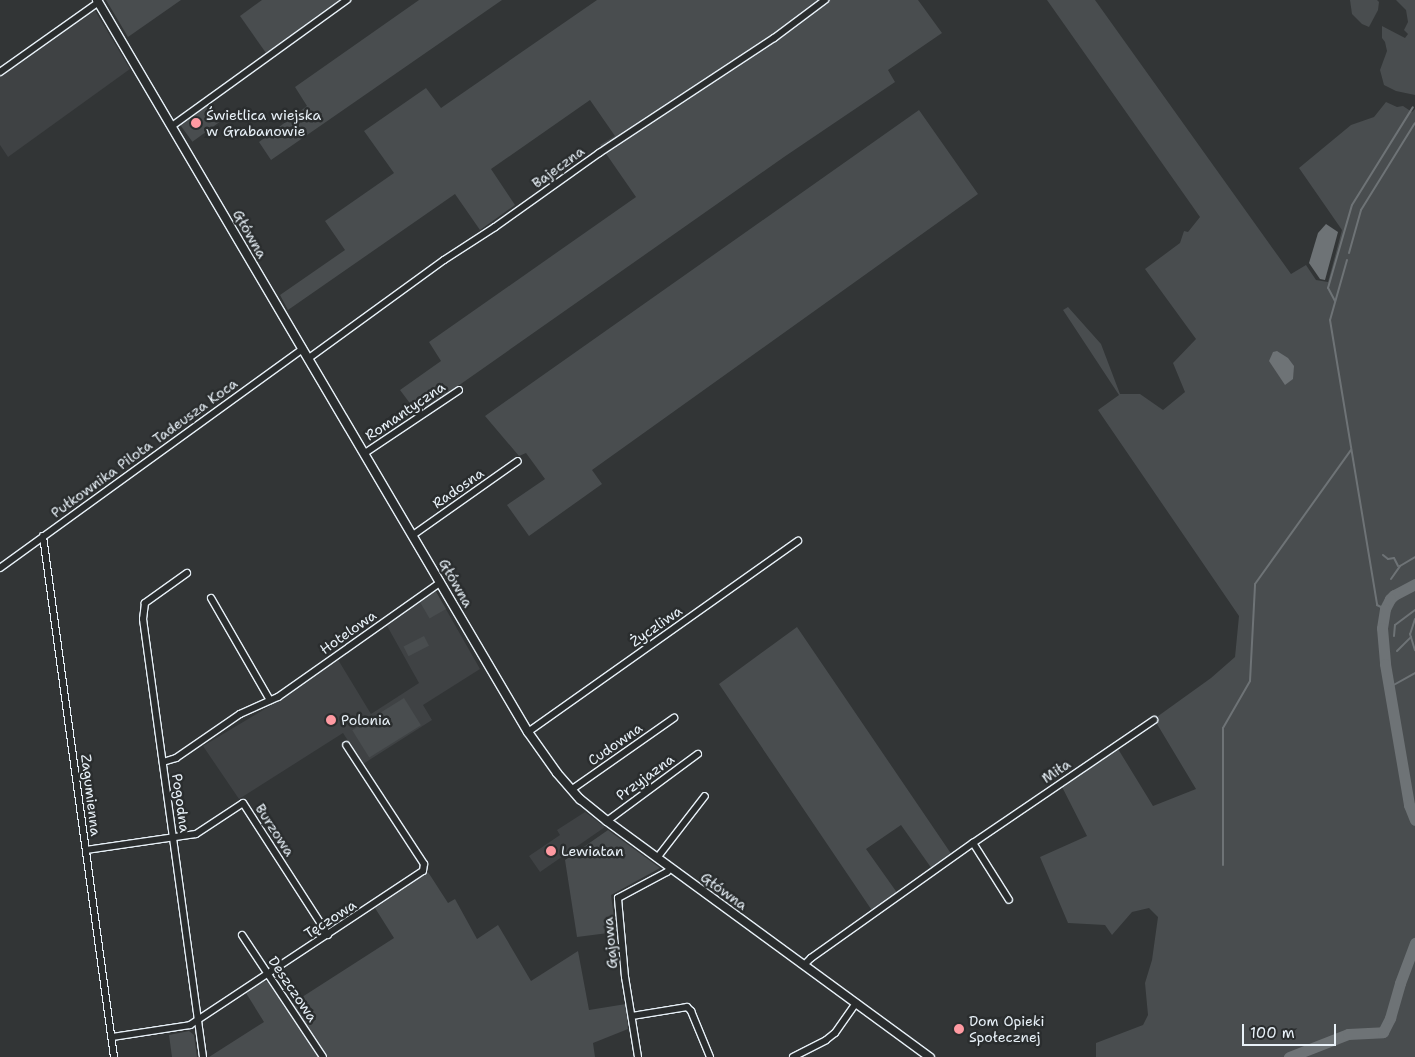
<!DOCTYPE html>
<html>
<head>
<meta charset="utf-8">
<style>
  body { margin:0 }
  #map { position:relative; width:1415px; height:1057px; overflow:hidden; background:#323536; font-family:"Shantell Sans",sans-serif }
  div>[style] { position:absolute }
  .built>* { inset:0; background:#3f4244 }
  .green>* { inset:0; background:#494d4f; transform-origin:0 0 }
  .water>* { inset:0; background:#6e7376 }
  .stream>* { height:2px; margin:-1px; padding:0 1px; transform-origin:1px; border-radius:1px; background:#6e7376 }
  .river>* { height:11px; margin:-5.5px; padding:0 5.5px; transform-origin:5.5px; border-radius:5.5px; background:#6e7376 }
  .roads { filter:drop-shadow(1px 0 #e8f1f8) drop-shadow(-1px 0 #e8f1f8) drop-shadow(0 1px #e8f1f8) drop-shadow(0 -1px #e8f1f8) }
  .minor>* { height:6px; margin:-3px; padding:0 3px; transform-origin:3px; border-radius:3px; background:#2a2d2e }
  .tertiary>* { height:8px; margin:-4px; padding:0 4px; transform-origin:4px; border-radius:4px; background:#2a2d2e }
  .dots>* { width:14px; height:14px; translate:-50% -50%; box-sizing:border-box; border:2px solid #2a2d2e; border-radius:50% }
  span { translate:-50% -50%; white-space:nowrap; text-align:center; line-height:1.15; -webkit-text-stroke:5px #2a2d2e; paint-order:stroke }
  .poi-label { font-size:14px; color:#e8f1f8 }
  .left { translate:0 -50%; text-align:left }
  .street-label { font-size:14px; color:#e8f1f8 }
  .scale { position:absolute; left:1242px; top:1024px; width:94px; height:22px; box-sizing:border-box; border:2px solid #e8f1f8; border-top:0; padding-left:6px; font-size:15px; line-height:18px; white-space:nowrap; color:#e8f1f8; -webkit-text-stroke:4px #2a2d2e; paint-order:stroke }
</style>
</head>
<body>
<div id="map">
  <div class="built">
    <i style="clip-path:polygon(94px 9px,130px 69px,8px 157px,0 145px,0 77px)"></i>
    <i style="clip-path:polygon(435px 590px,480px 669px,423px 705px,432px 720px,363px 764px,343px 733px,239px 799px,203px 746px,268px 707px,337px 658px,371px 714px,419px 683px,386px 624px)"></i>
    <i style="clip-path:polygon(585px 812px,605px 827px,540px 872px,529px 856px,560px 835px,557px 830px)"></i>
  </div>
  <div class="green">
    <i style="clip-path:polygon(106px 0,181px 0,128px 37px)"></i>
    <i style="clip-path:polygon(262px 0,339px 0,266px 53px,240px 16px)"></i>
    <i style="clip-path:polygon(419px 0,502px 0,271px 160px,259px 142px,307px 106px,295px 87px)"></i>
    <i style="clip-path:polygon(597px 0,918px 0,942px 33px,888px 70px,895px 82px,784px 157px,418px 414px,400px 390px,441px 361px,429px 342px,636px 197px,600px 145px,615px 136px,590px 100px,491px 169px,515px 205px,480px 230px,455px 194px,288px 310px,280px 295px,345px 250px,325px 221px,394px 173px,364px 131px,426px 88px,441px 108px)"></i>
    <i style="clip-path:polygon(1047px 0,1095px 0,1291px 274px,1306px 265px,1316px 280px,1328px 282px,1342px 230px,1299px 168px,1351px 125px,1374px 117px,1386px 102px,1397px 107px,1403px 106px,1412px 112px,1415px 109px,1415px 1057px,1096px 1057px,1096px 1043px,1143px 1025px,1148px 1015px,1145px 983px,1152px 960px,1158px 917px,1149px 908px,1132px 912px,1112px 935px,1105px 925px,1068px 923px,1040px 857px,1087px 836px,1059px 781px,1115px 744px,1153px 806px,1196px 789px,1154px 719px,1211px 678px,1235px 657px,1239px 616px,1098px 410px,1119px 395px,1063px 310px,1068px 307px,1101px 344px,1120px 394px,1140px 394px,1163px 410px,1185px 392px,1173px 363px,1196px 339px,1145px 269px,1180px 243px,1184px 231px,1188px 232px,1200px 217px)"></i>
    <i style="clip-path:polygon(1350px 0,1377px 0,1379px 2px,1378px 10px,1369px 27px,1362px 24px,1352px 14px)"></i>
    <i style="clip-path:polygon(1396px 0,1415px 0,1415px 95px,1396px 91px,1384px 85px,1380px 70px,1387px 51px,1385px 42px,1382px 38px,1382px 26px,1405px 38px,1408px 34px,1404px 30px,1408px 22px,1406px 10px)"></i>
    <i style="left:207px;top:104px;width:22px;height:34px;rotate:54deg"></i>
    <i style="clip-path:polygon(919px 110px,978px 194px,592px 470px,602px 484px,529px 536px,507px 505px,545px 479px,526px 453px,519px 456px,485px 416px)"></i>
    <i style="left:435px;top:590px;width:22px;height:19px;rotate:60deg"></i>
    <i style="clip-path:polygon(797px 627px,952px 855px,932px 869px,901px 825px,866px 849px,898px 894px,873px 912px,719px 684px)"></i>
    <i style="left:424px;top:636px;width:11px;height:23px;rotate:63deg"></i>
    <i style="left:404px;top:698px;width:32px;height:61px;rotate:58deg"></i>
    <i style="clip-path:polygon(608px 830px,660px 868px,611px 895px,616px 932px,577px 937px,565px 860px)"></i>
    <i style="clip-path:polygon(428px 872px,448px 903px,455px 899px,477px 939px,498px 925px,531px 981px,578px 951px,589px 1010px,626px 1004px,628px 1029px,593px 1043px,595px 1057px,209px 1057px,264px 1022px,246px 993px,263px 981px,269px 982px,285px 1008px,394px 938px,375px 908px)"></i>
    <i style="clip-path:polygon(189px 1031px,194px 1035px,197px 1057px,172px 1057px,169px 1035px)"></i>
  </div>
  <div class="water">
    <i style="clip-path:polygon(1326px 224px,1338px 232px,1325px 280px,1320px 279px,1309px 263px,1318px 233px)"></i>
    <i style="clip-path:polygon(1277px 351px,1288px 358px,1294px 366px,1293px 379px,1285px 385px,1269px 361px,1273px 352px)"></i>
  </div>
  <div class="stream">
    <i style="left:1349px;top:253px;width:45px;rotate:-74.4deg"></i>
    <i style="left:1361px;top:210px;width:102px;rotate:-58.2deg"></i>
    <i style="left:1347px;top:260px;width:62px;rotate:105.8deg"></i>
    <i style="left:1330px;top:320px;width:289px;rotate:80.6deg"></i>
    <i style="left:1377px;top:605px;width:9px;rotate:27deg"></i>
    <i style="left:1335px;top:301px;width:15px;rotate:-118deg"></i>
    <i style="left:1328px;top:288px;width:86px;rotate:-73.9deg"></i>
    <i style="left:1352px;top:205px;width:115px;rotate:-58.1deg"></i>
    <i style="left:1383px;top:555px;width:6px;rotate:39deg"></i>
    <i style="left:1388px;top:559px;width:6px;rotate:-9deg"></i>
    <i style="left:1394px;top:558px;width:9px;rotate:63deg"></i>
    <i style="left:1391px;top:579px;width:16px;rotate:-55deg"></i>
    <i style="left:1400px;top:566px;width:17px;rotate:-31deg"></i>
    <i style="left:1415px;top:619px;width:16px;rotate:108deg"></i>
    <i style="left:1410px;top:634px;width:17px;rotate:73deg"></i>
    <i style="left:1394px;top:636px;width:11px;rotate:-85deg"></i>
    <i style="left:1395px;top:625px;width:25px;rotate:-37deg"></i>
    <i style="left:1397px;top:651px;width:20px;rotate:-45deg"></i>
    <i style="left:1390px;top:687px;width:29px;rotate:-29deg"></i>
    <i style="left:1223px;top:865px;width:137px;rotate:-90deg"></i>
    <i style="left:1223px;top:728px;width:54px;rotate:-60.1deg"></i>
    <i style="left:1250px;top:681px;width:97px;rotate:-87deg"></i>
    <i style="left:1255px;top:584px;width:165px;rotate:-54.4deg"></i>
  </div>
  <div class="river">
    <i style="left:1415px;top:584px;width:24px;rotate:152deg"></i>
    <i style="left:1394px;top:595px;width:6px;rotate:135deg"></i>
    <i style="left:1390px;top:599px;width:11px;rotate:117deg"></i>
    <i style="left:1385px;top:609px;width:19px;rotate:99deg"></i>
    <i style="left:1382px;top:628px;width:36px;rotate:85deg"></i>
    <i style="left:1385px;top:664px;width:143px;rotate:80.3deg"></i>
    <i style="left:1409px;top:805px;width:16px;rotate:68deg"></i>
    <i style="left:1289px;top:1057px;width:63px;rotate:-21.3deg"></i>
    <i style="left:1348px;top:1034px;width:35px;rotate:-3deg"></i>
    <i style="left:1383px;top:1032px;width:16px;rotate:-63deg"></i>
    <i style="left:1390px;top:1018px;width:36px;rotate:-74deg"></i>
    <i style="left:1400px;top:983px;width:43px;rotate:-69.4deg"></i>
  </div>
  <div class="roads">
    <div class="minor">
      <i style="left:0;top:72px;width:121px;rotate:-35.3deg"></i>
      <i style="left:172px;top:126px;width:216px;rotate:-35.8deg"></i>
      <i style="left:309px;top:358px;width:167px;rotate:-36deg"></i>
      <i style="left:444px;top:260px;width:61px;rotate:-32.9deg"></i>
      <i style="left:495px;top:227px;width:128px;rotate:-35.4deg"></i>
      <i style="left:599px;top:153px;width:209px;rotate:-33.3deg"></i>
      <i style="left:774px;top:38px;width:64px;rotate:-36.7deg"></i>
      <i style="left:365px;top:453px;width:113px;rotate:-33.8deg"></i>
      <i style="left:413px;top:535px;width:128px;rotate:-35.2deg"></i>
      <i style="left:43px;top:536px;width:526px;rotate:82.24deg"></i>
      <i style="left:0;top:568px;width:374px;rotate:-35.9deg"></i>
      <i style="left:187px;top:573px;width:52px;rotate:144.5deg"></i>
      <i style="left:145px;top:603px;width:16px;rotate:97deg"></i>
      <i style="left:143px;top:619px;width:442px;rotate:82.2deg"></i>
      <i style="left:211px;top:598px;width:118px;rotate:60deg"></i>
      <i style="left:528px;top:732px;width:331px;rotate:-35.3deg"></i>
      <i style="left:163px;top:762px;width:14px;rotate:-17deg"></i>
      <i style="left:176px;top:758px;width:78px;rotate:-34.5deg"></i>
      <i style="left:240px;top:714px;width:42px;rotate:-24.1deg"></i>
      <i style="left:278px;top:697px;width:199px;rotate:-35.2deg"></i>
      <i style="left:571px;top:790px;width:126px;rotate:-35deg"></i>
      <i style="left:607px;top:821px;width:113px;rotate:-36.4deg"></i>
      <i style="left:973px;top:843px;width:67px;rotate:57.7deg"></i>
      <i style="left:86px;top:850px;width:111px;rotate:-8.3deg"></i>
      <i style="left:196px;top:834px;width:56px;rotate:-33.4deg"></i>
      <i style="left:243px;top:803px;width:157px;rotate:57.2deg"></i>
      <i style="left:657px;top:858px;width:78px;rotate:-52.3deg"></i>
      <i style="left:242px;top:935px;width:146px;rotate:56.4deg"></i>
      <i style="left:804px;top:965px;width:10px;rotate:-45deg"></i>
      <i style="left:811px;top:958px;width:199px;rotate:-35.4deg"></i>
      <i style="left:973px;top:843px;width:219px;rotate:-34.2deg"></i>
      <i style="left:632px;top:1016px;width:56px;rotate:-9.3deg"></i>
      <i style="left:687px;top:1007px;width:6px;rotate:45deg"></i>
      <i style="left:691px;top:1011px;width:50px;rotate:67.6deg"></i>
      <i style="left:112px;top:1037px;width:79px;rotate:-8.7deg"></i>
      <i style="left:190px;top:1025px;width:279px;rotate:-33.5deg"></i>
      <i style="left:423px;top:871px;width:7px;rotate:-82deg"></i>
      <i style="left:424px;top:864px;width:142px;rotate:-123.2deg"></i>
      <i style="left:638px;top:1057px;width:81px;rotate:-99.2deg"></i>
      <i style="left:625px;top:977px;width:79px;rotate:-95.1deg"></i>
      <i style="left:618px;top:898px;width:55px;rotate:-28deg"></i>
      <i style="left:667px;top:872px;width:6px;rotate:-45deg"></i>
      <i style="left:793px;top:1057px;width:37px;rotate:-27deg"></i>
      <i style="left:826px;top:1040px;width:11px;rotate:-38deg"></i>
      <i style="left:835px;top:1033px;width:37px;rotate:-55deg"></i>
    </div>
    <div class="tertiary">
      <i style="left:97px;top:0;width:849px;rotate:59.51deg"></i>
      <i style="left:528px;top:732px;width:50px;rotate:54.7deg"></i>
      <i style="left:557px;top:773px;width:35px;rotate:49deg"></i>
      <i style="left:580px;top:799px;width:35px;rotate:39deg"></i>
      <i style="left:607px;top:821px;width:400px;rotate:36.2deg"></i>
    </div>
  </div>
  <div class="dots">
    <i style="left:196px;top:123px;background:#ff9aa2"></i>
    <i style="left:331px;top:720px;background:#ff9aa2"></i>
    <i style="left:551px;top:851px;background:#ff9aa2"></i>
    <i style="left:959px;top:1029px;background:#ff9aa2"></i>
  </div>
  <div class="poi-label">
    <span class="left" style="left:206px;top:123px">Świetlica wiejska<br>w Grabanowie</span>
    <span class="left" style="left:341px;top:720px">Polonia</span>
    <span class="left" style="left:561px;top:851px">Lewiatan</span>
    <span class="left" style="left:969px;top:1029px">Dom Opieki<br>Społecznej</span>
  </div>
  <div class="street-label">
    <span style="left:558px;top:167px;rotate:-36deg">Bajeczna</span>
    <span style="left:250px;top:234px;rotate:60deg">Główna</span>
    <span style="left:405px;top:411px;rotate:-34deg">Romantyczna</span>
    <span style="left:144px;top:448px;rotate:-36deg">Pułkownika Pilota Tadeusza Koca</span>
    <span style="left:458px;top:488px;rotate:-35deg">Radosna</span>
    <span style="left:456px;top:583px;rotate:60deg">Główna</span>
    <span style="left:656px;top:626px;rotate:-35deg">Życzliwa</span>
    <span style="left:348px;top:632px;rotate:-35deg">Hotelowa</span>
    <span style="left:615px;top:744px;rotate:-35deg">Cudowna</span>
    <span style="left:1056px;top:771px;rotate:-34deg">Miła</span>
    <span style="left:645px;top:777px;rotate:-36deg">Przyjazna</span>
    <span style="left:91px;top:795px;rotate:83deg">Zagumienna</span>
    <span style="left:181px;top:803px;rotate:82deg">Pogodna</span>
    <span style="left:275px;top:830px;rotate:57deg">Burzowa</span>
    <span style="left:724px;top:891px;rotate:36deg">Główna</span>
    <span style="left:330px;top:919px;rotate:-33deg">Tęczowa</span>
    <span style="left:610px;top:943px;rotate:-95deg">Gajowa</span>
    <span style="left:293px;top:989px;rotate:56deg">Deszczowa</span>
  </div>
  <div class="scale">100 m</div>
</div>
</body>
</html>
